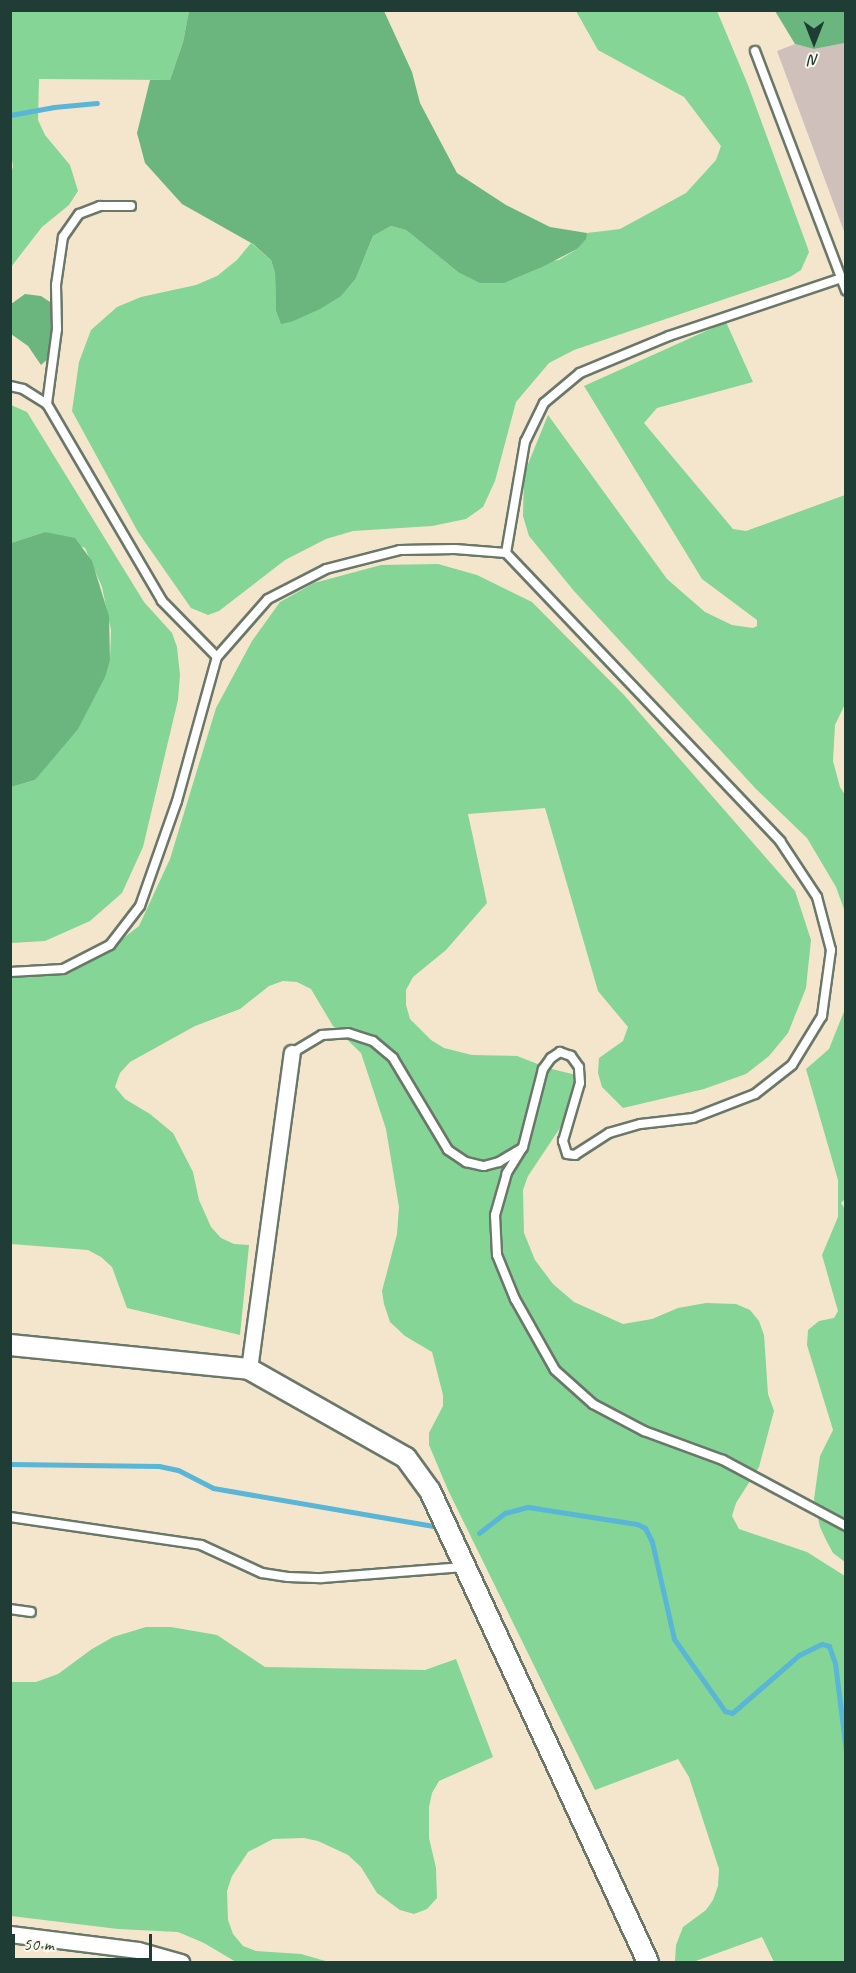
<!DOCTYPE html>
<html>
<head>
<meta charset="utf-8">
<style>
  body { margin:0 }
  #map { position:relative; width:856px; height:1973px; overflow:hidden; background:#f4e6cd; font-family:Caveat,sans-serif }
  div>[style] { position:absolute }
  .industrial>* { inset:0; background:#cfc0bb }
  .green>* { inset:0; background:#84d596 }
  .forest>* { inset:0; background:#6bb67f }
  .stream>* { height:5px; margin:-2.5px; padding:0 2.5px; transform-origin:2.5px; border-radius:2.5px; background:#59b6d7 }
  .roads { filter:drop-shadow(2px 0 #6a786a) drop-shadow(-2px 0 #6a786a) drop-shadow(0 2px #6a786a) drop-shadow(0 -2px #6a786a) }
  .service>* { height:8px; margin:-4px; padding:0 4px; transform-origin:4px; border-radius:4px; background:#fff }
  .minor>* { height:15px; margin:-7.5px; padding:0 7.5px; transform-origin:7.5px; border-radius:7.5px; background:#fff }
  .tertiary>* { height:20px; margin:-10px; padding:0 10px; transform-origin:10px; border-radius:10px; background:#fff }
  span { translate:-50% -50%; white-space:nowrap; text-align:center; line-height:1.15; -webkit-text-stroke:6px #fbf7ec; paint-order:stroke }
  .frame { position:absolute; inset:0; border:12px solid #1f3d34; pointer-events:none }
  .north { position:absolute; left:784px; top:12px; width:60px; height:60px; -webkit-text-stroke:4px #fbf7ec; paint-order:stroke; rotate:180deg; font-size:16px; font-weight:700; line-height:24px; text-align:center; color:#1f3d34 }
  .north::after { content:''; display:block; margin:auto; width:21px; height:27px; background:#1f3d34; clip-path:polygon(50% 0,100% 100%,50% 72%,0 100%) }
  .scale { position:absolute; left:12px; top:1934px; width:140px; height:27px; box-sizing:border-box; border:3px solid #1f3d34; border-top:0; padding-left:8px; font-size:18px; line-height:21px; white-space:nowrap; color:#1f3d34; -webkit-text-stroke:4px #fbf7ec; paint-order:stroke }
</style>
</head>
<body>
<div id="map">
  <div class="industrial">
    <i style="clip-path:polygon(845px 43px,845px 234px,777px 51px,795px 44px,814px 49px)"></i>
  </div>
  <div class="green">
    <i style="clip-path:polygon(11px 11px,189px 11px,183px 42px,170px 80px,39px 79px,38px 120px,45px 135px,70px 165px,78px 191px,69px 205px,42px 227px,11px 267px,10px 180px,13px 166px,10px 148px)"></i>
    <i style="clip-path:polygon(576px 11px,717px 11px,748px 85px,807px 246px,809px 252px,801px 270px,790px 277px,574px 350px,549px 363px,516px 402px,495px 481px,483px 507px,466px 519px,432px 526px,353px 531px,326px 539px,285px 560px,219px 611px,208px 615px,191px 608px,138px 532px,72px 411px,79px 362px,91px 330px,117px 307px,141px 297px,196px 285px,217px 276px,237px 260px,251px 243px,271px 260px,275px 273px,276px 311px,281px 323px,291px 322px,356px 278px,373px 236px,391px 226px,406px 230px,458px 272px,559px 260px,577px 249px,587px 233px,620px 229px,686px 193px,716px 160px,721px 146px,684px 97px,598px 50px)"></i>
    <i style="clip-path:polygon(726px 322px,753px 382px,657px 408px,644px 423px,733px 529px,746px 531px,845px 495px,845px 704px,835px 725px,833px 761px,840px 787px,845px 795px,845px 912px,836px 887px,807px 838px,756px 789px,574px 591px,529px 536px,523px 516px,524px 474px,548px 415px,667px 579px,705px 612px,732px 625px,753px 628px,757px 626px,757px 620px,702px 579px,584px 386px)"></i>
    <i style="clip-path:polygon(11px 405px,27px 412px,144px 602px,172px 633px,177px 647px,180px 675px,178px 700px,143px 847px,122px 893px,90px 921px,45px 941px,11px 943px,11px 787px,35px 780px,110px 660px,111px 630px,102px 587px,85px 548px,45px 532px,11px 543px)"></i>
    <i style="clip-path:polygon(438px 564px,477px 575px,532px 602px,624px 695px,795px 891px,811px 940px,806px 988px,788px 1033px,769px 1056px,746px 1074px,704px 1089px,623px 1108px,602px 1087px,598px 1073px,599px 1058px,623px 1041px,628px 1027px,598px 991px,545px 808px,468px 814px,487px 903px,446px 950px,413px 977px,406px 990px,406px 1005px,410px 1019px,431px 1040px,444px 1048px,472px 1055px,517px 1056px,548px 1068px,576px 1075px,577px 1089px,568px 1116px,528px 1176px,523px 1190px,524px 1233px,535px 1260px,553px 1284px,574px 1302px,623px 1324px,652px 1319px,678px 1308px,706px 1303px,736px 1304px,750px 1310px,759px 1321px,764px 1335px,768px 1394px,774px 1411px,759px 1467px,736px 1503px,732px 1516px,739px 1529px,807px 1552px,845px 1576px,845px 1962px,774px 1962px,762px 1937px,693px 1962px,675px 1962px,676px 1945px,683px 1927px,706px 1910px,713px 1900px,718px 1886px,719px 1869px,689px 1777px,678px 1759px,595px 1790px,448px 1490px,429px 1445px,429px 1433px,443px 1406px,443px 1395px,432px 1352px,405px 1336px,390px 1322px,384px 1304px,382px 1291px,397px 1234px,399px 1207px,386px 1129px,361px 1053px,333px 1026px,311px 989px,297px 982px,283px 981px,269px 986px,240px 1009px,195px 1026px,130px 1062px,120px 1073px,115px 1087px,125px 1099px,150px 1114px,173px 1133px,193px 1172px,199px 1200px,211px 1227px,221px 1238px,234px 1244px,249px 1245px,240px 1335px,127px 1308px,112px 1267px,101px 1257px,88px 1250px,11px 1244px,11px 977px,33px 977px,64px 971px,103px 954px,139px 926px,170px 859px,216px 708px,252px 641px,280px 602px,314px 583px,381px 565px)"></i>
    <i style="clip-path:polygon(845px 1009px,846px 1198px,841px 1203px,846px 1211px,845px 1562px,833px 1553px,826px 1540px,820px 1527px,814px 1499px,820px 1456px,833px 1430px,807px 1345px,808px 1330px,819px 1321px,834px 1318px,838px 1311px,822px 1255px,838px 1217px,838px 1180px,806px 1069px,829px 1049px)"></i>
    <i style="clip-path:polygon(146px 1627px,171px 1627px,217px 1635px,265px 1667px,425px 1670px,456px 1659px,493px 1757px,439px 1781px,432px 1793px,429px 1807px,429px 1838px,436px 1868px,437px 1898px,427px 1909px,414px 1914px,400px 1910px,377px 1893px,361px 1867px,348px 1855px,318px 1841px,304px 1838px,273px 1839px,248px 1852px,232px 1876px,227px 1891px,228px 1920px,233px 1934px,243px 1946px,256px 1951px,301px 1954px,329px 1962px,236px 1962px,204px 1943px,178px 1932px,118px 1929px,11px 1916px,11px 1682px,36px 1682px,58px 1674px,92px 1649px,113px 1637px)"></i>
    <i style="clip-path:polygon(116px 1955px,146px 1956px,174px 1962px,115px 1962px)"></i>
  </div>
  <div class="forest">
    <i style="clip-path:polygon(189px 11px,384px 11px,412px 72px,420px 103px,457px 173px,506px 205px,550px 227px,587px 233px,586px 239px,577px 249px,544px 266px,504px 283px,480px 283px,458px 272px,406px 230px,391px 226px,373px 236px,356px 278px,341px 296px,320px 309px,291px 322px,281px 324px,276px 311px,275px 273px,271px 260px,253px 244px,182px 204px,145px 163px,137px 133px,150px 80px,170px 80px,183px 42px)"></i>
    <i style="clip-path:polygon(775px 11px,845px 11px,845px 43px,814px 49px,795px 44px)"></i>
    <i style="clip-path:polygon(25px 294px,41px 296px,50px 302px,54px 321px,52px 355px,41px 365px,28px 346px,11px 334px,11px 304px)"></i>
    <i style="clip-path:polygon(45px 532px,75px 538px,92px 561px,109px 616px,110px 660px,105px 677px,78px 729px,35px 780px,11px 787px,11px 543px)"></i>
  </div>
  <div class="stream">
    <i style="left:10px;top:115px;width:45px;rotate:-10.3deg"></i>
    <i style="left:54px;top:107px;width:43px;rotate:-5.3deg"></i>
    <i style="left:10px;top:1464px;width:149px;rotate:0.8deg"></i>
    <i style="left:159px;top:1466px;width:19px;rotate:12deg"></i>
    <i style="left:178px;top:1470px;width:39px;rotate:27deg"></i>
    <i style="left:213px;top:1488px;width:228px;rotate:9.8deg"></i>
    <i style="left:479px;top:1533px;width:33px;rotate:-38deg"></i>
    <i style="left:505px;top:1513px;width:24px;rotate:-15deg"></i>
    <i style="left:528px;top:1507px;width:110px;rotate:8.9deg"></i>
    <i style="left:637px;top:1524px;width:9px;rotate:27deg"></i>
    <i style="left:645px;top:1528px;width:16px;rotate:63deg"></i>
    <i style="left:652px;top:1542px;width:99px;rotate:77.2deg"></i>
    <i style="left:674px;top:1639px;width:88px;rotate:54.7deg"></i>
    <i style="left:725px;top:1711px;width:7px;rotate:16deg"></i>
    <i style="left:732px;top:1713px;width:8px;rotate:-40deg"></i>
    <i style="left:738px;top:1708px;width:81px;rotate:-41deg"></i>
    <i style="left:799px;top:1655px;width:25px;rotate:-26deg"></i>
    <i style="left:822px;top:1644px;width:7px;rotate:16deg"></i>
    <i style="left:829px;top:1646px;width:18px;rotate:71deg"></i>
    <i style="left:835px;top:1663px;width:89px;rotate:82.9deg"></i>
  </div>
  <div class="roads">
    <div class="service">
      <i style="left:755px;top:51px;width:256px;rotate:69.2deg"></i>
      <i style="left:131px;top:206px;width:31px;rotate:180deg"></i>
      <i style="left:100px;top:206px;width:22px;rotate:159deg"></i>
      <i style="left:79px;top:214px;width:28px;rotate:125deg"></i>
      <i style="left:63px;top:237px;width:49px;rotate:98.3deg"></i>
      <i style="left:56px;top:285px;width:44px;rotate:88.7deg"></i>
      <i style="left:57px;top:329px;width:76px;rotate:97.6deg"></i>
      <i style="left:47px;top:404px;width:228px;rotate:59.7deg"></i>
      <i style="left:162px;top:601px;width:78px;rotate:45.5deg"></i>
      <i style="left:10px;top:386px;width:13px;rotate:13deg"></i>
      <i style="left:23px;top:389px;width:28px;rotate:32deg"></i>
      <i style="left:506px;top:553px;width:398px;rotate:46.4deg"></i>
      <i style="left:780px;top:841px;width:67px;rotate:56.5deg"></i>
      <i style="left:817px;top:897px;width:55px;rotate:75.2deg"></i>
      <i style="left:831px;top:950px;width:67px;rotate:97.8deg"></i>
      <i style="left:822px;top:1016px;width:57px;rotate:121.5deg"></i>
      <i style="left:792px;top:1065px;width:47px;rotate:141.9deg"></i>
      <i style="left:755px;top:1094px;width:66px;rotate:158.8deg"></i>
      <i style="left:693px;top:1118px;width:53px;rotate:173.5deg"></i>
      <i style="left:640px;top:1124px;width:32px;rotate:164deg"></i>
      <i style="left:609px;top:1133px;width:40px;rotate:147.1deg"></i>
      <i style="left:575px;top:1155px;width:8px;rotate:-173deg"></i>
      <i style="left:567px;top:1154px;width:14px;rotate:-107deg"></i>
      <i style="left:563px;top:1141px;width:60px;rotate:-73.7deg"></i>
      <i style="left:580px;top:1083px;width:16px;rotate:-94deg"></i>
      <i style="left:579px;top:1067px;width:14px;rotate:-126deg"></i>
      <i style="left:571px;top:1056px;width:12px;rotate:-160deg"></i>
      <i style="left:560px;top:1052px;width:11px;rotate:146deg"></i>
      <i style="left:551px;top:1058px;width:14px;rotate:126deg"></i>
      <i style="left:543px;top:1069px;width:81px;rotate:104.4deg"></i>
      <i style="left:523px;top:1147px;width:31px;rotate:122deg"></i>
      <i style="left:507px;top:1173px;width:44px;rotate:105.9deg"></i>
      <i style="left:495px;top:1215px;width:40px;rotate:87.1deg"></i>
      <i style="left:497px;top:1255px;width:48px;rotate:67.8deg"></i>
      <i style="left:515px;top:1299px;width:81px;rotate:60.6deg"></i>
      <i style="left:555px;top:1370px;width:51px;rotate:41.8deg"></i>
      <i style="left:593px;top:1404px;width:58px;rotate:27.9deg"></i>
      <i style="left:644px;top:1431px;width:84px;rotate:20.2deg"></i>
      <i style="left:723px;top:1460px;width:140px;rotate:28.2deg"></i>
      <i style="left:10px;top:972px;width:53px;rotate:-3.2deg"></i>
      <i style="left:63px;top:969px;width:53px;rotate:-27.1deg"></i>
      <i style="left:110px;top:945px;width:49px;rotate:-52.4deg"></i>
      <i style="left:140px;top:906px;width:111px;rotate:-70.6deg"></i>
      <i style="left:177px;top:801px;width:149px;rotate:-74.5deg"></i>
      <i style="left:217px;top:657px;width:77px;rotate:-48.7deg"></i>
      <i style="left:268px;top:599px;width:65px;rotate:-27.3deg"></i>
      <i style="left:326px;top:569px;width:76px;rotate:-14.4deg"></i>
      <i style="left:400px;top:550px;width:55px;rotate:-1deg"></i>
      <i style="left:455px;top:549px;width:51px;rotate:4.5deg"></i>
      <i style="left:506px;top:553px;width:113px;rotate:-80.3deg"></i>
      <i style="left:525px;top:442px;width:43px;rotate:-64deg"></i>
      <i style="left:544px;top:403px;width:47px;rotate:-39.8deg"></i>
      <i style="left:580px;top:373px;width:96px;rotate:-22.6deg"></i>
      <i style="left:669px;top:336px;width:182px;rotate:-18.6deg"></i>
      <i style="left:292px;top:1053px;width:35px;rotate:-31deg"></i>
      <i style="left:322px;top:1035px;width:26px;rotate:-4deg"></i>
      <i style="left:348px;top:1033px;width:26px;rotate:18deg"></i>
      <i style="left:373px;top:1041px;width:26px;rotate:40deg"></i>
      <i style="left:393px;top:1058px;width:107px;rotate:59.1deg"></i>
      <i style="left:448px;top:1150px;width:22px;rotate:34deg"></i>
      <i style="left:466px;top:1162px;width:18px;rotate:13deg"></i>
      <i style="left:484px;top:1166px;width:16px;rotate:-15deg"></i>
      <i style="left:499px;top:1162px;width:27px;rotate:-31deg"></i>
      <i style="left:10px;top:1517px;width:193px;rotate:8.3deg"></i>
      <i style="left:201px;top:1545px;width:67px;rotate:24.7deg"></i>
      <i style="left:262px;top:1573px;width:26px;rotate:9deg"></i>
      <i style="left:288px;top:1577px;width:34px;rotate:2deg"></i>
      <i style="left:322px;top:1578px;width:142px;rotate:-4.4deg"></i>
      <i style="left:10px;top:1609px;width:21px;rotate:8deg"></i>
    </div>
    <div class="minor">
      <i style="left:249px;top:1369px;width:319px;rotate:-82.3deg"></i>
      <i style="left:10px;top:1934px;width:129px;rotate:7.1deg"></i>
      <i style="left:138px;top:1950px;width:45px;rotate:15.6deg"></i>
    </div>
    <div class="tertiary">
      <i style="left:10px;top:1345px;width:240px;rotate:5.7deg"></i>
      <i style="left:249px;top:1369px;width:180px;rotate:29.5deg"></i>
      <i style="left:406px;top:1458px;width:41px;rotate:54deg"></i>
      <i style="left:430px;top:1491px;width:519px;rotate:65.16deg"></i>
    </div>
  </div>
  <div class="frame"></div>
  <div class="north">N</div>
  <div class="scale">50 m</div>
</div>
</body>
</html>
